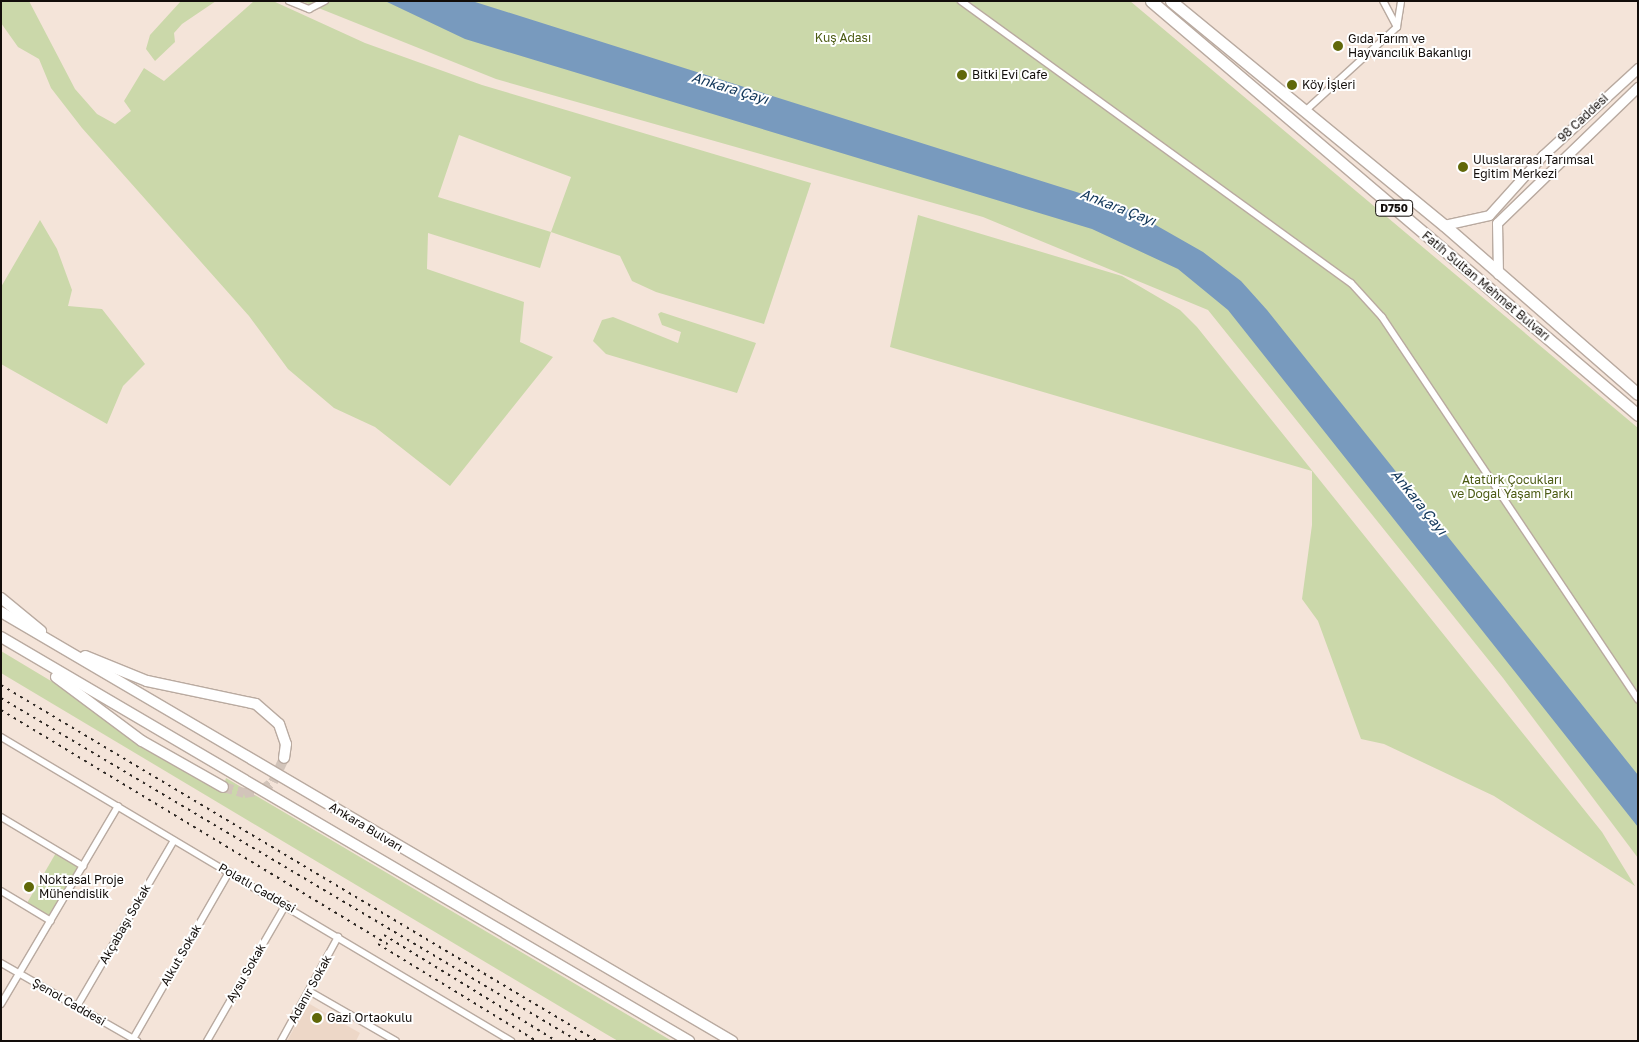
<!DOCTYPE html>
<html>
<head>
<meta charset="utf-8">
<style>
  body { margin:0 }
  #map { position:relative; width:1639px; height:1042px; overflow:hidden; background:#f4e4d9; font-family:"Golos Text",sans-serif }
  div>[style] { position:absolute }
  .built>* { inset:0; background:#edd7c7 }
  .green>* { inset:0; background:#cbd8aa; transform-origin:0 0 }
  .water>* { inset:0; background:#789abe }
  .primary-tunnel>* { height:10px; margin-top:-5px; transform-origin:0; background:repeating-linear-gradient(90deg,#d2c4ba 0 10px,transparent 0 15px) }
  .roads { filter:drop-shadow(1px 0 #b9aaa0) drop-shadow(-1px 0 #b9aaa0) drop-shadow(0 1px #b9aaa0) drop-shadow(0 -1px #b9aaa0) }
  .street>* { height:6px; margin:-3px; padding:0 3px; transform-origin:3px; border-radius:3px; background:#fff }
  .secondary>* { height:9px; margin:-4.5px; padding:0 4.5px; transform-origin:4.5px; border-radius:4.5px; background:#fff }
  .primary>* { height:10px; margin:-5px; padding:0 5px; transform-origin:5px; border-radius:5px; background:#fff }
  .highway>* { height:11px; margin:-5.5px; padding:0 5.5px; transform-origin:5.5px; border-radius:5.5px; background:#fff }
  .rail>* { height:2px; margin-top:-1px; transform-origin:0; background:repeating-linear-gradient(90deg,#29231f 0 2.5px,transparent 0 7.5px) }
  .dots>* { width:14px; height:14px; translate:-50% -50%; box-sizing:border-box; border:2px solid #fff; border-radius:50% }
  span { translate:-50% -50%; white-space:nowrap; text-align:center; line-height:1.15; -webkit-text-stroke:4px #fff; paint-order:stroke }
  .shield-label span { padding:1px 4px; background:#fff; border:1px solid; border-radius:4px; -webkit-text-stroke-width:0 }
  .shield-label { font-size:11px; color:#120d0a; font-weight:700 }
  .park-label { font-size:12px; color:#4c5b14 }
  .poi-label { font-size:12px; color:#120d0a }
  .left { translate:0 -50%; text-align:left }
  .street-label { font-size:12px; color:#120d0a }
  .water-label { font-size:14px; color:#0e3458; font-style:italic }
  .frame { position:absolute; inset:0; border:2px solid #120d0a; pointer-events:none }
</style>
</head>
<body>
<div id="map">
  <div class="built">
    <i style="clip-path:polygon(308px 1003px,360px 1033px,356px 1041px,287px 1041px)"></i>
  </div>
  <div class="green">
    <i style="clip-path:polygon(evenodd,1px 1px,29px 1px,75px 89px,97px 114px,115px 124px,131px 111px,124px 101px,144px 68px,164px 81px,254px 1px,273px 1px,365px 43px,482px 85px,811px 183px,764px 324px,656px 292px,632px 281px,620px 256px,551px 232px,540px 268px,428px 233px,427px 269px,524px 302px,520px 342px,553px 357px,450px 486px,375px 427px,334px 408px,288px 369px,249px 316px,82px 128px,51px 88px,39px 59px,18px 47px,1px 23px,1px 1px,459px 135px,571px 177px,551px 232px,438px 197px,459px 135px)"></i>
    <i style="clip-path:polygon(181px 1px,216px 1px,182px 24px,174px 33px,175px 42px,155px 61px,146px 49px,150px 35px)"></i>
    <i style="clip-path:polygon(301px 1px,1130px 1px,1638px 428px,1638px 858px,1503px 678px,1208px 310px,983px 217px,496px 79px)"></i>
    <i style="clip-path:polygon(918px 215px,1122px 276px,1180px 310px,1197px 327px,1602px 832px,1635px 886px,1494px 796px,1384px 744px,1361px 739px,1318px 621px,1302px 599px,1312px 525px,1312px 471px,890px 347px)"></i>
    <i style="clip-path:polygon(40px 220px,57px 249px,72px 290px,68px 306px,102px 309px,145px 364px,123px 386px,107px 424px,1px 364px,1px 287px)"></i>
    <i style="clip-path:polygon(661px 312px,756px 343px,737px 393px,606px 354px,593px 341px,602px 320px,613px 317px,678px 343px,681px 332px,662px 325px,658px 314px)"></i>
    <i style="clip-path:polygon(1px 651px,76px 696px,147px 750px,222px 792px,226px 778px,672px 1041px,618px 1041px,606px 1034px,1px 673px)"></i>
    <i style="left:57px;top:851px;width:30px;height:64px;rotate:30deg"></i>
  </div>
  <div class="water">
    <i style="clip-path:polygon(385px 1px,472px 1px,1124px 207px,1203px 252px,1241px 281px,1267px 310px,1638px 775px,1638px 827px,1228px 310px,1178px 269px,1092px 229px,465px 39px)"></i>
  </div>
  <div class="primary-tunnel">
    <i style="left:223px;top:787px;width:22px;rotate:16deg"></i>
    <i style="left:244px;top:793px;width:18px;rotate:-9deg"></i>
    <i style="left:262px;top:790px;width:14px;rotate:-36deg"></i>
    <i style="left:273px;top:782px;width:26px;rotate:-65deg"></i>
  </div>
  <div class="roads">
    <div class="street">
      <i style="left:289px;top:1px;width:22px;rotate:22deg"></i>
      <i style="left:309px;top:9px;width:18px;rotate:-27deg"></i>
      <i style="left:961px;top:1px;width:481px;rotate:35.9deg"></i>
      <i style="left:1351px;top:283px;width:46px;rotate:47.6deg"></i>
      <i style="left:1382px;top:317px;width:460px;rotate:56.2deg"></i>
      <i style="left:1397px;top:27px;width:26px;rotate:-81deg"></i>
      <i style="left:1304px;top:112px;width:126px;rotate:-42.4deg"></i>
      <i style="left:1397px;top:27px;width:30px;rotate:-118deg"></i>
      <i style="left:1px;top:737px;width:594px;rotate:30.8deg"></i>
      <i style="left:1px;top:817px;width:96px;rotate:30.9deg"></i>
      <i style="left:1px;top:891px;width:58px;rotate:31deg"></i>
      <i style="left:1px;top:963px;width:157px;rotate:29.8deg"></i>
      <i style="left:309px;top:991px;width:100px;rotate:29.9deg"></i>
      <i style="left:1px;top:1004px;width:230px;rotate:-59.4deg"></i>
      <i style="left:76px;top:1008px;width:194px;rotate:-59.7deg"></i>
      <i style="left:133px;top:1039px;width:193px;rotate:-60.1deg"></i>
      <i style="left:207px;top:1041px;width:158px;rotate:-60deg"></i>
      <i style="left:281px;top:1041px;width:119px;rotate:-61.3deg"></i>
    </div>
    <div class="secondary">
      <i style="left:1444px;top:225px;width:46px;rotate:-12.5deg"></i>
      <i style="left:1489px;top:215px;width:81px;rotate:-48deg"></i>
      <i style="left:1543px;top:155px;width:129px;rotate:-42.5deg"></i>
      <i style="left:1498px;top:274px;width:51px;rotate:-91.1deg"></i>
      <i style="left:1497px;top:223px;width:196px;rotate:-44deg"></i>
    </div>
    <div class="primary">
      <i style="left:1px;top:598px;width:52px;rotate:39.5deg"></i>
      <i style="left:1px;top:612px;width:848px;rotate:30.41deg"></i>
      <i style="left:1px;top:637px;width:798px;rotate:30.42deg"></i>
      <i style="left:85px;top:656px;width:67px;rotate:22deg"></i>
      <i style="left:147px;top:681px;width:111px;rotate:11.9deg"></i>
      <i style="left:256px;top:704px;width:30px;rotate:41deg"></i>
      <i style="left:279px;top:724px;width:21px;rotate:71deg"></i>
      <i style="left:286px;top:744px;width:14px;rotate:98deg"></i>
      <i style="left:56px;top:677px;width:107px;rotate:36.7deg"></i>
      <i style="left:142px;top:741px;width:93px;rotate:29.6deg"></i>
    </div>
    <div class="highway">
      <i style="left:1151px;top:1px;width:639px;rotate:40.37deg"></i>
      <i style="left:1171px;top:1px;width:353px;rotate:39.4deg"></i>
      <i style="left:1444px;top:225px;width:257px;rotate:41.1deg"></i>
    </div>
  </div>
  <div class="rail">
    <i style="left:1px;top:685px;width:694px;rotate:30.85deg"></i>
    <i style="left:1px;top:698px;width:671px;rotate:30.73deg"></i>
    <i style="left:1px;top:710px;width:452px;rotate:31.2deg"></i>
    <i style="left:384px;top:935px;width:202px;rotate:31.6deg"></i>
    <i style="left:378px;top:944px;width:185px;rotate:31.5deg"></i>
  </div>
  <div class="dots">
    <i style="left:1338px;top:46px;background:#606809"></i>
    <i style="left:962px;top:75px;background:#606809"></i>
    <i style="left:1292px;top:85px;background:#606809"></i>
    <i style="left:1463px;top:167px;background:#606809"></i>
    <i style="left:29px;top:887px;background:#606809"></i>
    <i style="left:317px;top:1018px;background:#606809"></i>
  </div>
  <div class="shield-label">
    <span style="left:1394px;top:208px">D750</span>
  </div>
  <div class="park-label">
    <span style="left:843px;top:38px">Kuş Adası</span>
    <span style="left:1512px;top:487px">Atatürk Çocukları<br>ve Doğal Yaşam Parkı</span>
  </div>
  <div class="poi-label">
    <span class="left" style="left:1348px;top:46px">Gıda Tarım ve<br>Hayvancılık Bakanlığı</span>
    <span class="left" style="left:972px;top:75px">Bitki Evi Cafe</span>
    <span class="left" style="left:1302px;top:85px">Köy İşleri</span>
    <span class="left" style="left:1473px;top:167px">Uluslararası Tarımsal<br>Eğitim Merkezi</span>
    <span class="left" style="left:39px;top:887px">Noktasal Proje<br>Mühendislik</span>
    <span class="left" style="left:327px;top:1018px">Gazi Ortaokulu</span>
  </div>
  <div class="street-label">
    <span style="left:1583px;top:118px;rotate:-43deg">98 Caddesi</span>
    <span style="left:1486px;top:286px;rotate:40deg">Fatih Sultan Mehmet Bulvarı</span>
    <span style="left:366px;top:827px;rotate:31deg">Ankara Bulvarı</span>
    <span style="left:257px;top:888px;rotate:30deg">Polatlı Caddesi</span>
    <span style="left:125px;top:924px;rotate:-60deg">Akçabaşı Sokak</span>
    <span style="left:181px;top:955px;rotate:-60deg">Alkut Sokak</span>
    <span style="left:246px;top:973px;rotate:-60deg">Aysu Sokak</span>
    <span style="left:310px;top:989px;rotate:-61deg">Adanır Sokak</span>
    <span style="left:69px;top:1002px;rotate:30deg">Şenol Caddesi</span>
  </div>
  <div class="water-label">
    <span style="left:730px;top:88px;rotate:17deg">Ankara Çayı</span>
    <span style="left:1118px;top:207px;rotate:21deg">Ankara Çayı</span>
    <span style="left:1419px;top:502px;rotate:51deg">Ankara Çayı</span>
  </div>
  <div class="frame"></div>
</div>
</body>
</html>
